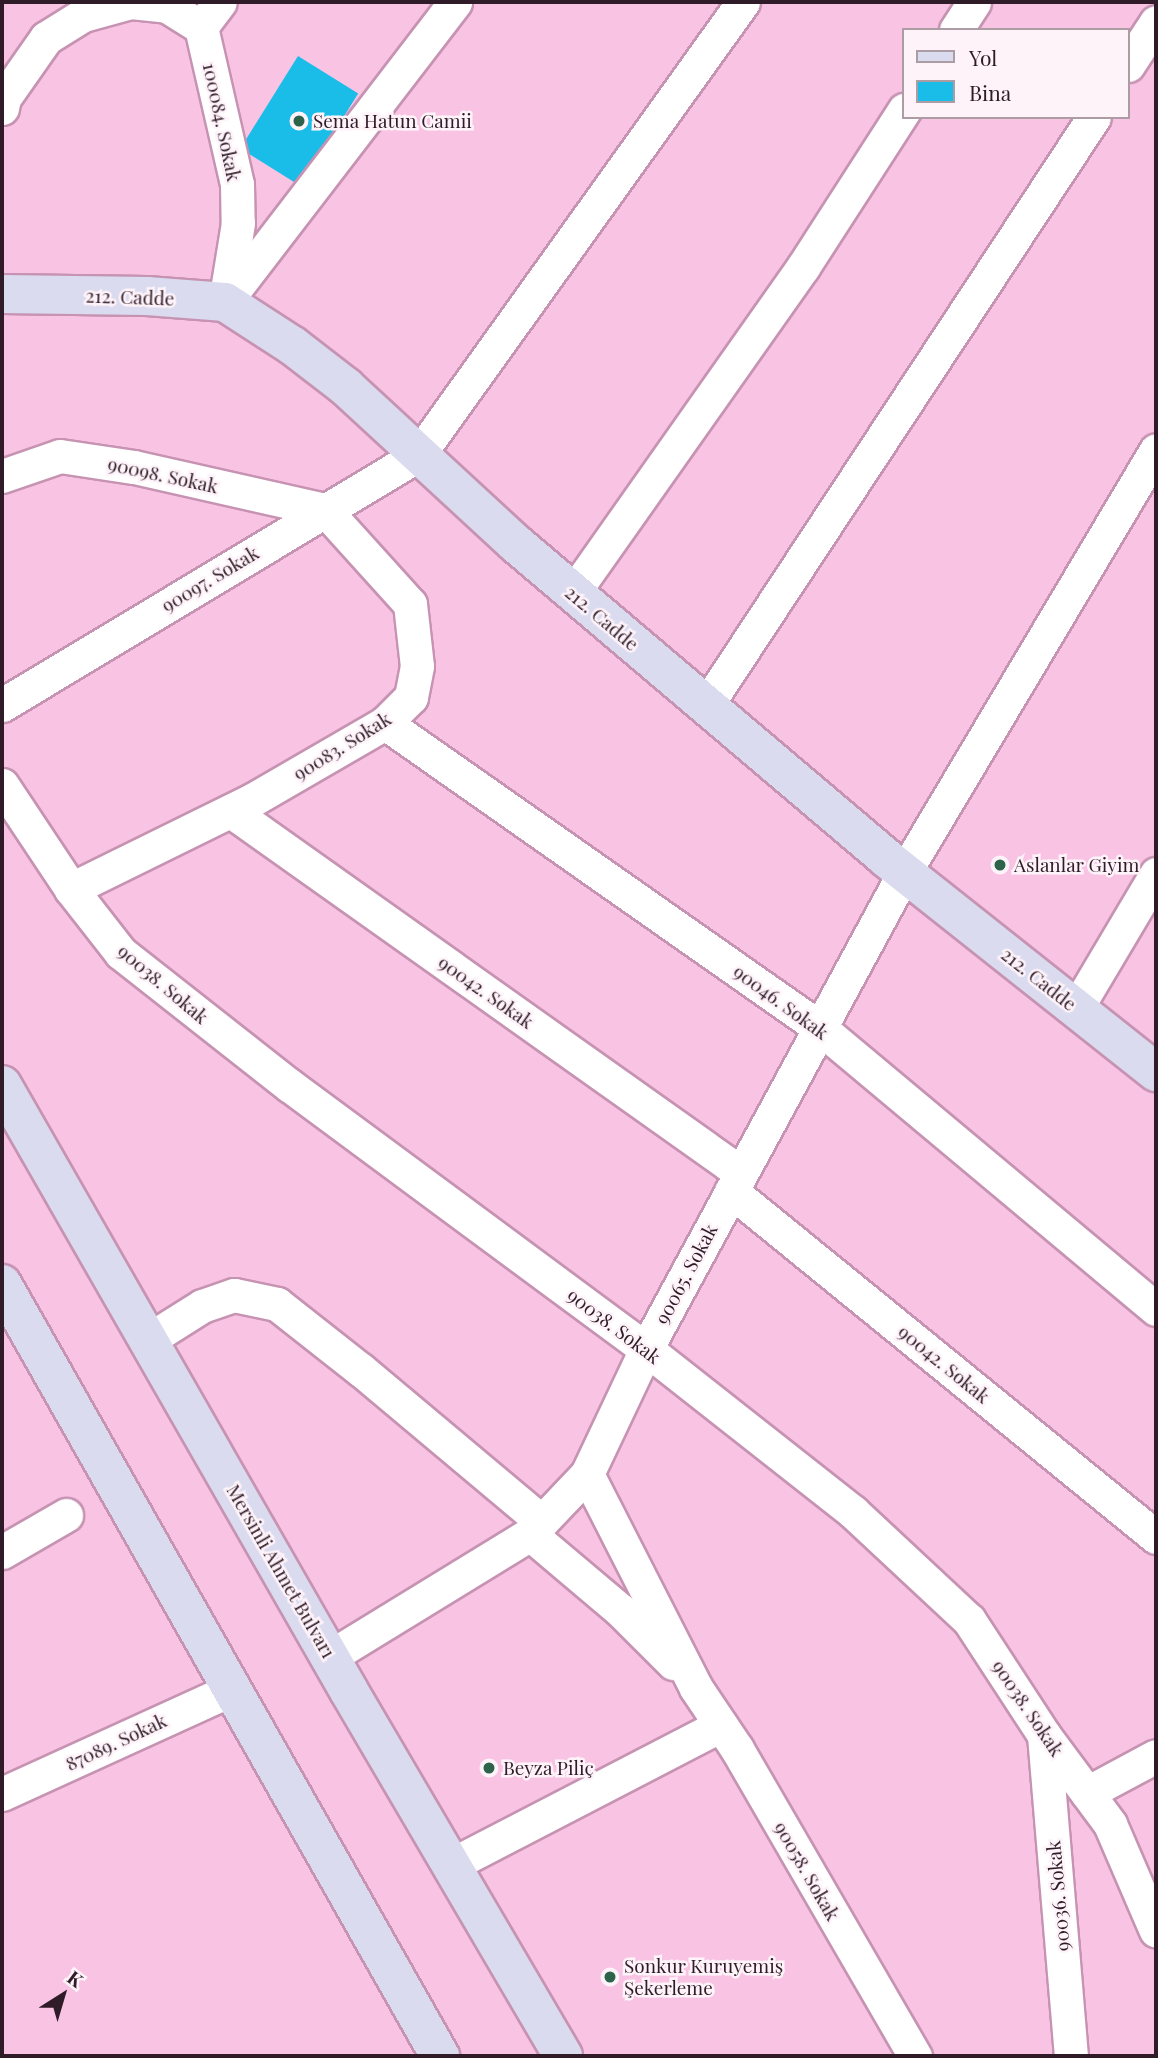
<!DOCTYPE html>
<html>
<head>
<meta charset="utf-8">
<style>
  body { margin:0 }
  #map { position:relative; width:1158px; height:2058px; overflow:hidden; background:#f9c3e3; font-family:"Playfair Display",serif }
  div>[style] { position:absolute }
  .building>* { inset:0; background:#1abde7; transform-origin:0 0 }
  .roads { filter:drop-shadow(2px 0 #c693b2) drop-shadow(-2px 0 #c693b2) drop-shadow(0 2px #c693b2) drop-shadow(0 -2px #c693b2) }
  .street>* { height:33px; margin:-16.5px; padding:0 16.5px; transform-origin:16.5px; border-radius:16.5px; background:#fff }
  .secondary>* { height:38px; margin:-19px; padding:0 19px; transform-origin:19px; border-radius:19px; background:#dadbef }
  .dots>* { width:19px; height:19px; translate:-50% -50%; box-sizing:border-box; border:4px solid #fef3f9; border-radius:50% }
  span { translate:-50% -50%; white-space:nowrap; text-align:center; line-height:1.15; -webkit-text-stroke:5px #fef3f9; paint-order:stroke }
  .poi-label { font-size:19px; color:#301c28 }
  .left { translate:0 -50%; text-align:left }
  .street-label { font-size:19px; color:#301c28 }
  .frame { position:absolute; inset:0; border:4px solid #301c28; pointer-events:none }
  .legend { position:absolute; left:902px; top:28px; width:228px; height:91px; box-sizing:border-box; background:#fef3f9; border:2px solid #ac9da5; margin:0; padding:9px 12px; list-style:none; font-size:21px; color:#301c28 }
  .legend li { display:flex; align-items:center; gap:14px; height:35px }
  .legend b { width:35px; border:2px solid #ac9da5 }
  .north { position:absolute; left:28px; top:1960px; width:70px; height:70px; -webkit-text-stroke:5px #fef3f9; paint-order:stroke; rotate:37deg; font-size:19px; font-weight:700; line-height:28px; text-align:center; color:#301c28 }
  .north::after { content:''; display:block; margin:auto; width:24px; height:32px; background:#301c28; clip-path:polygon(50% 0,100% 100%,50% 72%,0 100%) }
</style>
</head>
<body>
<div id="map">
  <div class="building">
    <i style="left:298px;top:56px;width:71px;height:109px;rotate:32deg"></i>
  </div>
  <div class="roads">
    <div class="street">
      <i style="left:201px;top:27px;width:31px;rotate:-53deg"></i>
      <i style="left:956px;top:30px;width:33px;rotate:-57deg"></i>
      <i style="left:1128px;top:65px;width:51px;rotate:-56.9deg"></i>
      <i style="left:2px;top:108px;width:10px;rotate:-79deg"></i>
      <i style="left:4px;top:98px;width:73px;rotate:-55deg"></i>
      <i style="left:46px;top:38px;width:44px;rotate:-31.9deg"></i>
      <i style="left:83px;top:15px;width:50px;rotate:-15.2deg"></i>
      <i style="left:131px;top:2px;width:36px;rotate:6deg"></i>
      <i style="left:167px;top:6px;width:40px;rotate:32deg"></i>
      <i style="left:201px;top:27px;width:161px;rotate:77.1deg"></i>
      <i style="left:237px;top:184px;width:39px;rotate:89deg"></i>
      <i style="left:238px;top:223px;width:80px;rotate:99.3deg"></i>
      <i style="left:225px;top:302px;width:378px;rotate:-52.5deg"></i>
      <i style="left:2px;top:476px;width:61px;rotate:-19deg"></i>
      <i style="left:60px;top:456px;width:75px;rotate:8.5deg"></i>
      <i style="left:134px;top:467px;width:196px;rotate:12.7deg"></i>
      <i style="left:325px;top:510px;width:127px;rotate:47.9deg"></i>
      <i style="left:410px;top:604px;width:62px;rotate:83.6deg"></i>
      <i style="left:417px;top:666px;width:32px;rotate:101deg"></i>
      <i style="left:411px;top:697px;width:37px;rotate:135deg"></i>
      <i style="left:385px;top:723px;width:154px;rotate:149.9deg"></i>
      <i style="left:252px;top:800px;width:202px;rotate:153.8deg"></i>
      <i style="left:573px;top:593px;width:399px;rotate:-54.8deg"></i>
      <i style="left:803px;top:267px;width:187px;rotate:-57.2deg"></i>
      <i style="left:2px;top:705px;width:487px;rotate:-31deg"></i>
      <i style="left:419px;top:454px;width:556px;rotate:-54.37deg"></i>
      <i style="left:706px;top:706px;width:705px;rotate:-56.63deg"></i>
      <i style="left:385px;top:723px;width:531px;rotate:35.04deg"></i>
      <i style="left:820px;top:1028px;width:438px;rotate:39.9deg"></i>
      <i style="left:2px;top:785px;width:125px;rotate:56.4deg"></i>
      <i style="left:71px;top:889px;width:81px;rotate:52deg"></i>
      <i style="left:121px;top:953px;width:214px;rotate:38.2deg"></i>
      <i style="left:289px;top:1085px;width:444px;rotate:36.5deg"></i>
      <i style="left:646px;top:1349px;width:263px;rotate:38.2deg"></i>
      <i style="left:853px;top:1512px;width:158px;rotate:43deg"></i>
      <i style="left:969px;top:1620px;width:137px;rotate:56.9deg"></i>
      <i style="left:1044px;top:1735px;width:111px;rotate:53.4deg"></i>
      <i style="left:1110px;top:1824px;width:116px;rotate:66.7deg"></i>
      <i style="left:231px;top:811px;width:625px;rotate:35.37deg"></i>
      <i style="left:1076px;top:1009px;width:157px;rotate:-59.3deg"></i>
      <i style="left:731px;top:1191px;width:548px;rotate:39.15deg"></i>
      <i style="left:148px;top:1340px;width:64px;rotate:-32.2deg"></i>
      <i style="left:202px;top:1306px;width:34px;rotate:-19deg"></i>
      <i style="left:234px;top:1295px;width:44px;rotate:11.8deg"></i>
      <i style="left:277px;top:1304px;width:107px;rotate:38.2deg"></i>
      <i style="left:361px;top:1370px;width:235px;rotate:40deg"></i>
      <i style="left:587px;top:1474px;width:240px;rotate:63deg"></i>
      <i style="left:696px;top:1688px;width:73px;rotate:56.1deg"></i>
      <i style="left:737px;top:1749px;width:355px;rotate:59.9deg"></i>
      <i style="left:530px;top:1534px;width:118px;rotate:40.2deg"></i>
      <i style="left:620px;top:1610px;width:75px;rotate:45deg"></i>
      <i style="left:2px;top:1552px;width:74px;rotate:-30deg"></i>
      <i style="left:331px;top:1656px;width:233px;rotate:-31.5deg"></i>
      <i style="left:530px;top:1534px;width:83px;rotate:-46.5deg"></i>
      <i style="left:587px;top:1474px;width:138px;rotate:-64.7deg"></i>
      <i style="left:646px;top:1349px;width:541px;rotate:-61.54deg"></i>
      <i style="left:904px;top:873px;width:492px;rotate:-59.2deg"></i>
      <i style="left:1044px;top:1735px;width:322px;rotate:85.2deg"></i>
      <i style="left:1087px;top:1793px;width:78px;rotate:-28.2deg"></i>
      <i style="left:2px;top:1794px;width:251px;rotate:-24.5deg"></i>
      <i style="left:451px;top:1865px;width:304px;rotate:-27.4deg"></i>
    </div>
    <div class="secondary">
      <i style="left:2px;top:294px;width:145px;rotate:0.8deg"></i>
      <i style="left:147px;top:296px;width:78px;rotate:4.4deg"></i>
      <i style="left:225px;top:302px;width:81px;rotate:32.9deg"></i>
      <i style="left:293px;top:346px;width:67px;rotate:37.7deg"></i>
      <i style="left:346px;top:387px;width:230px;rotate:42.7deg"></i>
      <i style="left:515px;top:543px;width:487px;rotate:40.3deg"></i>
      <i style="left:886px;top:858px;width:345px;rotate:38.4deg"></i>
      <i style="left:2px;top:1085px;width:698px;rotate:60.2deg"></i>
      <i style="left:349px;top:1691px;width:423px;rotate:59.6deg"></i>
      <i style="left:2px;top:1284px;width:888px;rotate:60.43deg"></i>
    </div>
  </div>
  <div class="dots">
    <i style="left:299px;top:121px;background:#2c634a"></i>
    <i style="left:1000px;top:865px;background:#2c634a"></i>
    <i style="left:489px;top:1768px;background:#2c634a"></i>
    <i style="left:610px;top:1977px;background:#2c634a"></i>
  </div>
  <div class="poi-label">
    <span class="left" style="left:313px;top:121px">Sema Hatun Camii</span>
    <span class="left" style="left:1014px;top:865px">Aslanlar Giyim</span>
    <span class="left" style="left:503px;top:1768px">Beyza Piliç</span>
    <span class="left" style="left:624px;top:1977px">Sonkur Kuruyemiş<br>Şekerleme</span>
  </div>
  <div class="street-label">
    <span style="left:222px;top:122px;rotate:78deg">100084. Sokak</span>
    <span style="left:130px;top:297px;rotate:2deg">212. Cadde</span>
    <span style="left:163px;top:475px;rotate:12deg">90098. Sokak</span>
    <span style="left:210px;top:579px;rotate:-31deg">90097. Sokak</span>
    <span style="left:602px;top:618px;rotate:40deg">212. Cadde</span>
    <span style="left:342px;top:746px;rotate:-32deg">90083. Sokak</span>
    <span style="left:1039px;top:979px;rotate:38deg">212. Cadde</span>
    <span style="left:163px;top:984px;rotate:40deg">90038. Sokak</span>
    <span style="left:486px;top:992px;rotate:35deg">90042. Sokak</span>
    <span style="left:781px;top:1002px;rotate:36deg">90046. Sokak</span>
    <span style="left:686px;top:1274px;rotate:-62deg">90065. Sokak</span>
    <span style="left:614px;top:1326px;rotate:37deg">90038. Sokak</span>
    <span style="left:944px;top:1364px;rotate:39deg">90042. Sokak</span>
    <span style="left:281px;top:1571px;rotate:60deg">Mersinli Ahmet Bulvarı</span>
    <span style="left:1028px;top:1708px;rotate:56deg">90038. Sokak</span>
    <span style="left:116px;top:1742px;rotate:-25deg">87089. Sokak</span>
    <span style="left:807px;top:1871px;rotate:60deg">90058. Sokak</span>
    <span style="left:1058px;top:1896px;rotate:-95deg">90036. Sokak</span>
  </div>
  <div class="frame"></div>
  <ul class="legend">
  <li><b style="height:9px;background:#dadbef"></b>Yol</li>
  <li><b style="height:19px;background:#1abde7"></b>Bina</li>
  </ul>
  <div class="north">K</div>
</div>
</body>
</html>
